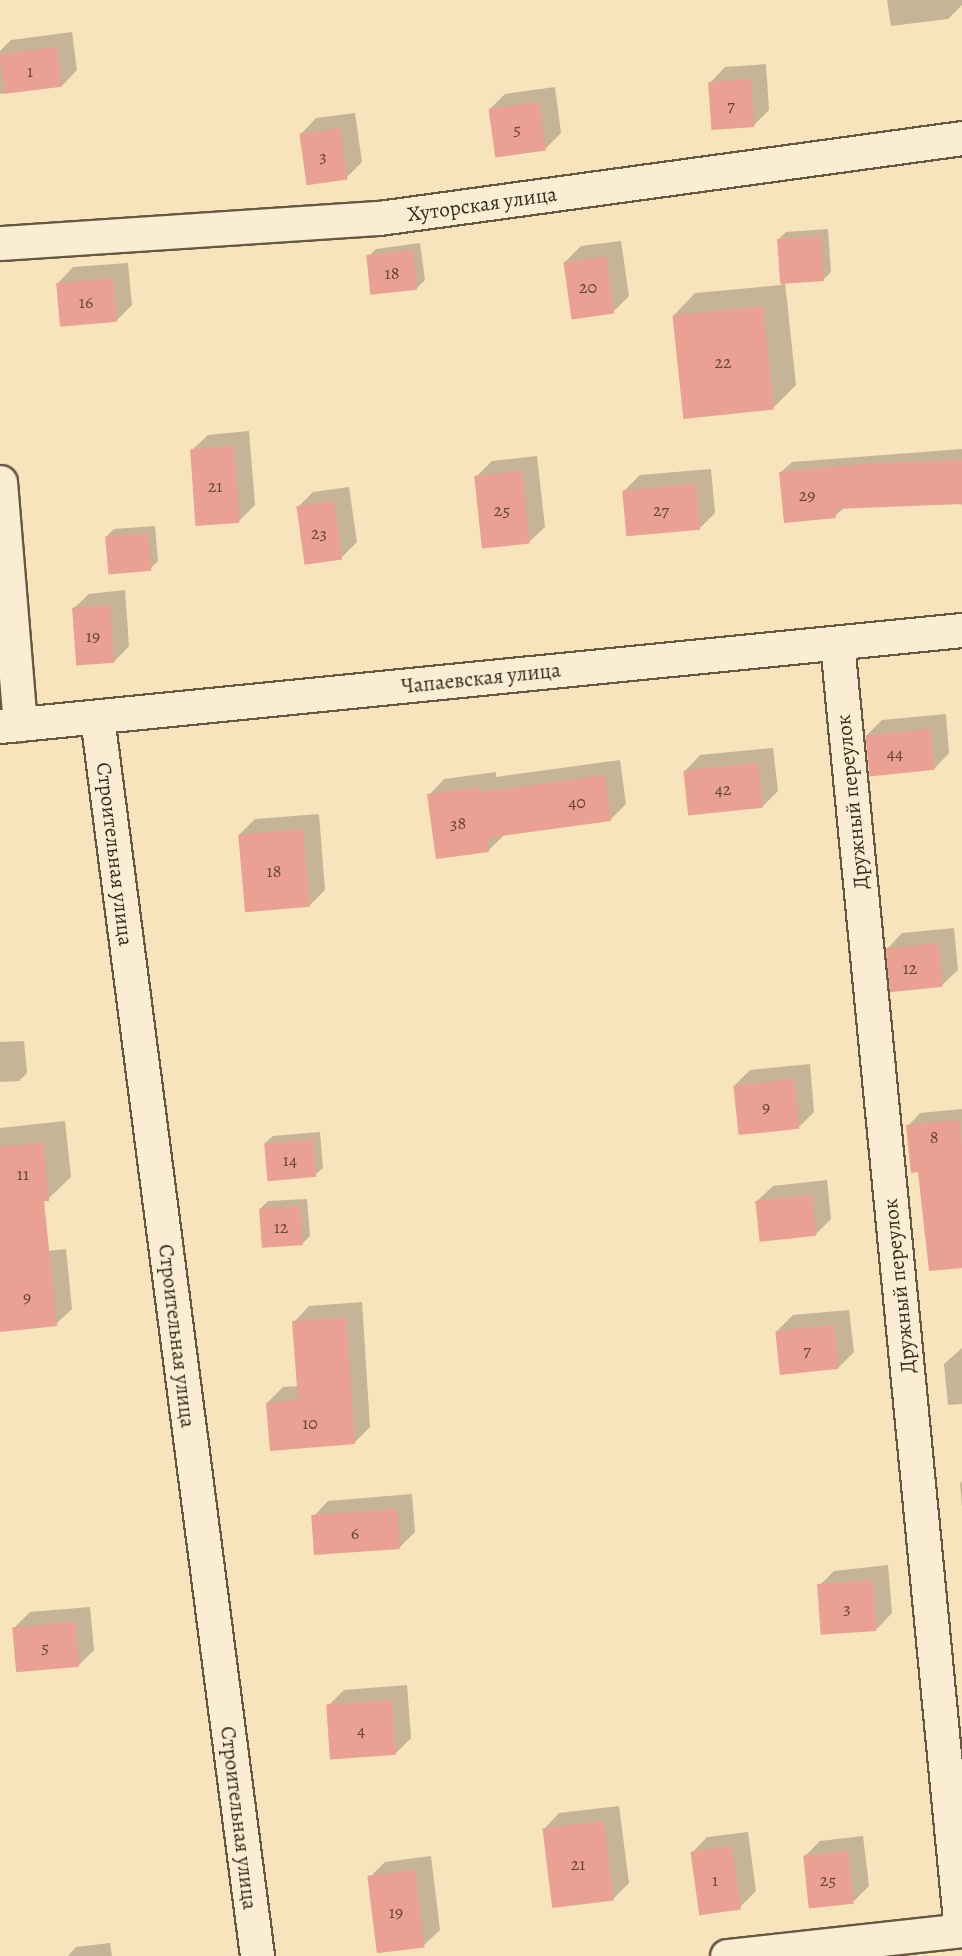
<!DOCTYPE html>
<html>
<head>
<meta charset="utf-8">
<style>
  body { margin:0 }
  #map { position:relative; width:962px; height:1956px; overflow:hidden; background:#f7e3bc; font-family:Alegreya,serif }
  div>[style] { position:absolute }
  .shadow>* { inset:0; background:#0003 }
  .building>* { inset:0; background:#eaa093; transform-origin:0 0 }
  .roads { filter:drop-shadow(2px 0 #665842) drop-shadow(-2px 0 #665842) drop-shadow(0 2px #665842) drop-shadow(0 -2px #665842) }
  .street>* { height:33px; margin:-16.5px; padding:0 16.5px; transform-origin:16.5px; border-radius:16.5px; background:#faedd3 }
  span { translate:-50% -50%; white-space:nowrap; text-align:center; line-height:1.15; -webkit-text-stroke:5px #faedd3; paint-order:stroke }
  .number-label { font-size:18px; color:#634838 }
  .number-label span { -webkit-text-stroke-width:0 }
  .street-label { font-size:21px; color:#362a1a }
</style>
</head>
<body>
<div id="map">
  <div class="shadow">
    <i style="clip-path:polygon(887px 0,962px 0,962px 5px,948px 19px,891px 26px)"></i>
    <i style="clip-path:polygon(72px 32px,77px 70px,62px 86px,0 94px,0 51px,11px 40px)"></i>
    <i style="clip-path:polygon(766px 64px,769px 110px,753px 126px,710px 83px,725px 67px)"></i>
    <i style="clip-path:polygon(555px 87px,561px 133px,545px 149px,489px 110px,505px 94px)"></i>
    <i style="clip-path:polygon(355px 113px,362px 162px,346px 178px,301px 134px,316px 118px)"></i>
    <i style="clip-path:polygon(828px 229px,831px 272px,823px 280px,785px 282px,796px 385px,773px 408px,673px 316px,695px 293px,782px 285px,778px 240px,786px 232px)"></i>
    <i style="clip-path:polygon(621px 241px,629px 296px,613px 312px,565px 262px,581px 246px)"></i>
    <i style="clip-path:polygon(420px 243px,425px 280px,417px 288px,368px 257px,376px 249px)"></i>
    <i style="clip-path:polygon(128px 263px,132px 305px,116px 321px,58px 283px,73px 267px)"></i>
    <i style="clip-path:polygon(249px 431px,255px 505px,239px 521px,192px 450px,208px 435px)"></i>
    <i style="clip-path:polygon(962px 449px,962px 506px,961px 503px,845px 507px,835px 516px,780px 473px,792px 462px)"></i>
    <i style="clip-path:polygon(537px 456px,545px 527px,529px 542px,476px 477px,492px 461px)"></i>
    <i style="clip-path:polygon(711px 469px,715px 513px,699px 529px,624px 491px,640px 475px)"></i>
    <i style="clip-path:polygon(349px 487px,357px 542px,341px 558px,297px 508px,313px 492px)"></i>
    <i style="clip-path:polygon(155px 526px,158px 561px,150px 569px,106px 537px,114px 529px)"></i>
    <i style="clip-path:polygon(125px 590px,129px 646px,114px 662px,73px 609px,89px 594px)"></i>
    <i style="clip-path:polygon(946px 714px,949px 753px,934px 769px,866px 736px,882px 720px)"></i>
    <i style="clip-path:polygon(773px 748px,778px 791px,762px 807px,685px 771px,700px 755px)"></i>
    <i style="clip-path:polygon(620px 760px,626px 804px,610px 820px,504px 835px,488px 851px,429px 795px,444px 779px,496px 772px,496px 777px)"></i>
    <i style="clip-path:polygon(319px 814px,325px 890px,309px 906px,239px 835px,255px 819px)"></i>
    <i style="clip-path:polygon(954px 928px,958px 970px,942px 985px,887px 949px,902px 933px)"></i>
    <i style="clip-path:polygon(24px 1041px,27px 1073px,19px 1081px,0 1082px,0 1042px)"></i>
    <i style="clip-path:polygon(810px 1064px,814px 1112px,798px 1128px,734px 1086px,750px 1070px)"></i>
    <i style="clip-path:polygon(962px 1109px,962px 1267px,919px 1170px,908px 1126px,920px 1113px)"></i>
    <i style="clip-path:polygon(65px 1121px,71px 1177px,48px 1199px,0 1204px,0 1128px)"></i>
    <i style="clip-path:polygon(320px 1132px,323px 1168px,315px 1175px,265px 1143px,273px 1136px)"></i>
    <i style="clip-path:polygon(827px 1180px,831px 1219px,815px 1235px,757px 1201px,773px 1186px)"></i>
    <i style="clip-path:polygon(307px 1199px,310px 1236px,302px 1244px,260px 1209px,268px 1201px)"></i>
    <i style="clip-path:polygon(66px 1249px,72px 1309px,56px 1324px,0 1330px,0 1256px)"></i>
    <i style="clip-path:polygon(362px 1302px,370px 1427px,354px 1443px,267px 1403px,283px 1387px,299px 1386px,294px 1322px,309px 1306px)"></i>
    <i style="clip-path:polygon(849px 1310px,854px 1352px,838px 1368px,777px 1331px,793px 1315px)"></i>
    <i style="clip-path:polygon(962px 1348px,962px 1404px,948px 1405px,944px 1364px)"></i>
    <i style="clip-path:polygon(962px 1481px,962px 1507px,960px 1484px)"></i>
    <i style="clip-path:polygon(412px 1494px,415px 1532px,399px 1548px,313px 1517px,328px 1501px)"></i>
    <i style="clip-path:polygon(888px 1565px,892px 1613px,877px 1629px,818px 1587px,834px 1571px)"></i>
    <i style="clip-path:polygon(90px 1607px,94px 1650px,78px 1666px,14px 1628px,30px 1612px)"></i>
    <i style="clip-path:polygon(407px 1685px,411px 1738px,396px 1753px,328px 1706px,344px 1690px)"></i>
    <i style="clip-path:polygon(619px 1806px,629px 1883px,613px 1899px,544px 1829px,559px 1813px)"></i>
    <i style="clip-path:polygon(748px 1832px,756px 1891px,740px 1907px,692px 1853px,707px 1837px)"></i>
    <i style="clip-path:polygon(863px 1836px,869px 1886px,853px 1902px,804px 1857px,820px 1841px)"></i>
    <i style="clip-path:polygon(431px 1856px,440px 1930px,424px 1945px,370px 1877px,385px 1862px)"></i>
    <i style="clip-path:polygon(110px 1943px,112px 1956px,68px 1956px,76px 1947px)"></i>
  </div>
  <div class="building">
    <i style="left:57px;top:47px;width:40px;height:58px;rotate:83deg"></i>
    <i style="left:751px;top:79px;width:48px;height:43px;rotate:86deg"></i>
    <i style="left:539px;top:102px;width:49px;height:51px;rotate:82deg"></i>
    <i style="left:340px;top:128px;width:52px;height:41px;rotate:82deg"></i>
    <i style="left:821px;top:236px;width:45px;height:44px;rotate:86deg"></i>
    <i style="left:413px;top:250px;width:40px;height:47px;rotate:84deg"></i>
    <i style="left:606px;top:256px;width:58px;height:43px;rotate:82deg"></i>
    <i style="left:113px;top:278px;width:44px;height:57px;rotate:85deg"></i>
    <i style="left:763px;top:306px;width:104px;height:91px;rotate:84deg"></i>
    <i style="left:234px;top:446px;width:77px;height:44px;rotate:86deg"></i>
    <i style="clip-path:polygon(962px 460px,962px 504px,835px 509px,836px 518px,784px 523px,779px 472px,875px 463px)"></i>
    <i style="left:522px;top:471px;width:73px;height:48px;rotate:84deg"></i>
    <i style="left:696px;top:484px;width:46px;height:74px;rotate:85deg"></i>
    <i style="left:334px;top:501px;width:59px;height:38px;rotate:82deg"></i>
    <i style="left:148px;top:533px;width:38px;height:43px;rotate:85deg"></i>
    <i style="left:110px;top:605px;width:58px;height:38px;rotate:86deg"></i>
    <i style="left:930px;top:729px;width:41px;height:65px;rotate:84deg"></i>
    <i style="left:758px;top:763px;width:45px;height:75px;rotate:84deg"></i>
    <i style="clip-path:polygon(605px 775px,611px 821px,487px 838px,489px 852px,436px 859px,427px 794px,480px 787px,481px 792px)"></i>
    <i style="left:303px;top:829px;width:78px;height:65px;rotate:85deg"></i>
    <i style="left:938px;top:943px;width:44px;height:53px;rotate:84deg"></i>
    <i style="left:794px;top:1079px;width:50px;height:61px;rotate:84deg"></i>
    <i style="clip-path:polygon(959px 1120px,962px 1148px,962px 1268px,929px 1271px,918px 1172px,911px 1173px,906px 1125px)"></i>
    <i style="left:313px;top:1139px;width:38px;height:49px;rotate:85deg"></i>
    <i style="clip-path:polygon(43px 1143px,49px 1201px,44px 1201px,57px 1326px,0 1332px,0 1147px)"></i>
    <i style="left:812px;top:1195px;width:41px;height:57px;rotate:84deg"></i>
    <i style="left:300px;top:1206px;width:39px;height:41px;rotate:86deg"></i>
    <i style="clip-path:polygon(346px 1317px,355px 1444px,270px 1451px,266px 1403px,298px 1400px,292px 1321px)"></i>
    <i style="left:834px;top:1325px;width:44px;height:59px;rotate:84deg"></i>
    <i style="left:397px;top:1509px;width:40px;height:86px;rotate:86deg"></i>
    <i style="left:873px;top:1580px;width:51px;height:56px;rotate:86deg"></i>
    <i style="left:75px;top:1622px;width:45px;height:63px;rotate:85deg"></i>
    <i style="left:392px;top:1700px;width:55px;height:66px;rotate:86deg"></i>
    <i style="left:604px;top:1821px;width:80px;height:62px;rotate:83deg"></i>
    <i style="left:732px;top:1846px;width:64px;height:42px;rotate:82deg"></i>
    <i style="left:848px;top:1851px;width:53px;height:45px;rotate:84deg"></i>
    <i style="left:415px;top:1870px;width:78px;height:48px;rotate:83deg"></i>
  </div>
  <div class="roads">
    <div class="street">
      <i style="left:0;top:243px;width:380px;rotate:-3.8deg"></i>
      <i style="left:379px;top:218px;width:588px;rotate:-7.81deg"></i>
      <i style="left:0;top:482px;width:243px;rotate:85.3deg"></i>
      <i style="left:837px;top:643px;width:1293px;rotate:84.5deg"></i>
      <i style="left:97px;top:717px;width:1249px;rotate:82.64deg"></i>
      <i style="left:0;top:726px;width:967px;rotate:-5.7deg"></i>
      <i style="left:727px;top:1956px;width:236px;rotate:-6.3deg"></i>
    </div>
  </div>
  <div class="number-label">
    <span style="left:30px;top:71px">1</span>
    <span style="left:731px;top:105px">7</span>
    <span style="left:517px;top:129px">5</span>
    <span style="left:323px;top:156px">3</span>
    <span style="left:392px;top:273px">18</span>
    <span style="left:588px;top:287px">20</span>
    <span style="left:86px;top:302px">16</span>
    <span style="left:723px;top:362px">22</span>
    <span style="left:215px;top:486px">21</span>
    <span style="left:807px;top:495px">29</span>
    <span style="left:502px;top:510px">25</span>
    <span style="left:661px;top:510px">27</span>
    <span style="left:319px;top:533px">23</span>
    <span style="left:93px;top:636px">19</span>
    <span style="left:895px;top:753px">44</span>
    <span style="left:723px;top:789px">42</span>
    <span style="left:577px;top:802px">40</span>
    <span style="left:458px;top:823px">38</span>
    <span style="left:274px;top:871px">18</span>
    <span style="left:910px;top:968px">12</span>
    <span style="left:766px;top:1107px">9</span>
    <span style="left:934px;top:1137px">8</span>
    <span style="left:290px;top:1160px">14</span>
    <span style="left:23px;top:1174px">11</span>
    <span style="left:281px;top:1227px">12</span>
    <span style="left:27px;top:1297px">9</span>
    <span style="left:807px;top:1350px">7</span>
    <span style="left:310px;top:1423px">10</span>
    <span style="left:355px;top:1533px">6</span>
    <span style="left:847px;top:1608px">3</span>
    <span style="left:45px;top:1647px">5</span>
    <span style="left:361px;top:1730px">4</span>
    <span style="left:578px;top:1864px">21</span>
    <span style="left:715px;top:1880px">1</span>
    <span style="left:828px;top:1880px">25</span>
    <span style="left:396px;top:1912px">19</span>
  </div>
  <div class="street-label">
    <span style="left:482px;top:204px;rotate:-8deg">Хуторская улица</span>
    <span style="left:481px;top:678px;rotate:-6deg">Чапаевская улица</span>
    <span style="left:852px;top:802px;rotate:-96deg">Дружный переулок</span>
    <span style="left:115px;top:854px;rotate:83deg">Строительная улица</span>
    <span style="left:899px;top:1286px;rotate:-96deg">Дружный переулок</span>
    <span style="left:177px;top:1336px;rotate:83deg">Строительная улица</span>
    <span style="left:239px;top:1818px;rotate:83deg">Строительная улица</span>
  </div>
</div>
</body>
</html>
